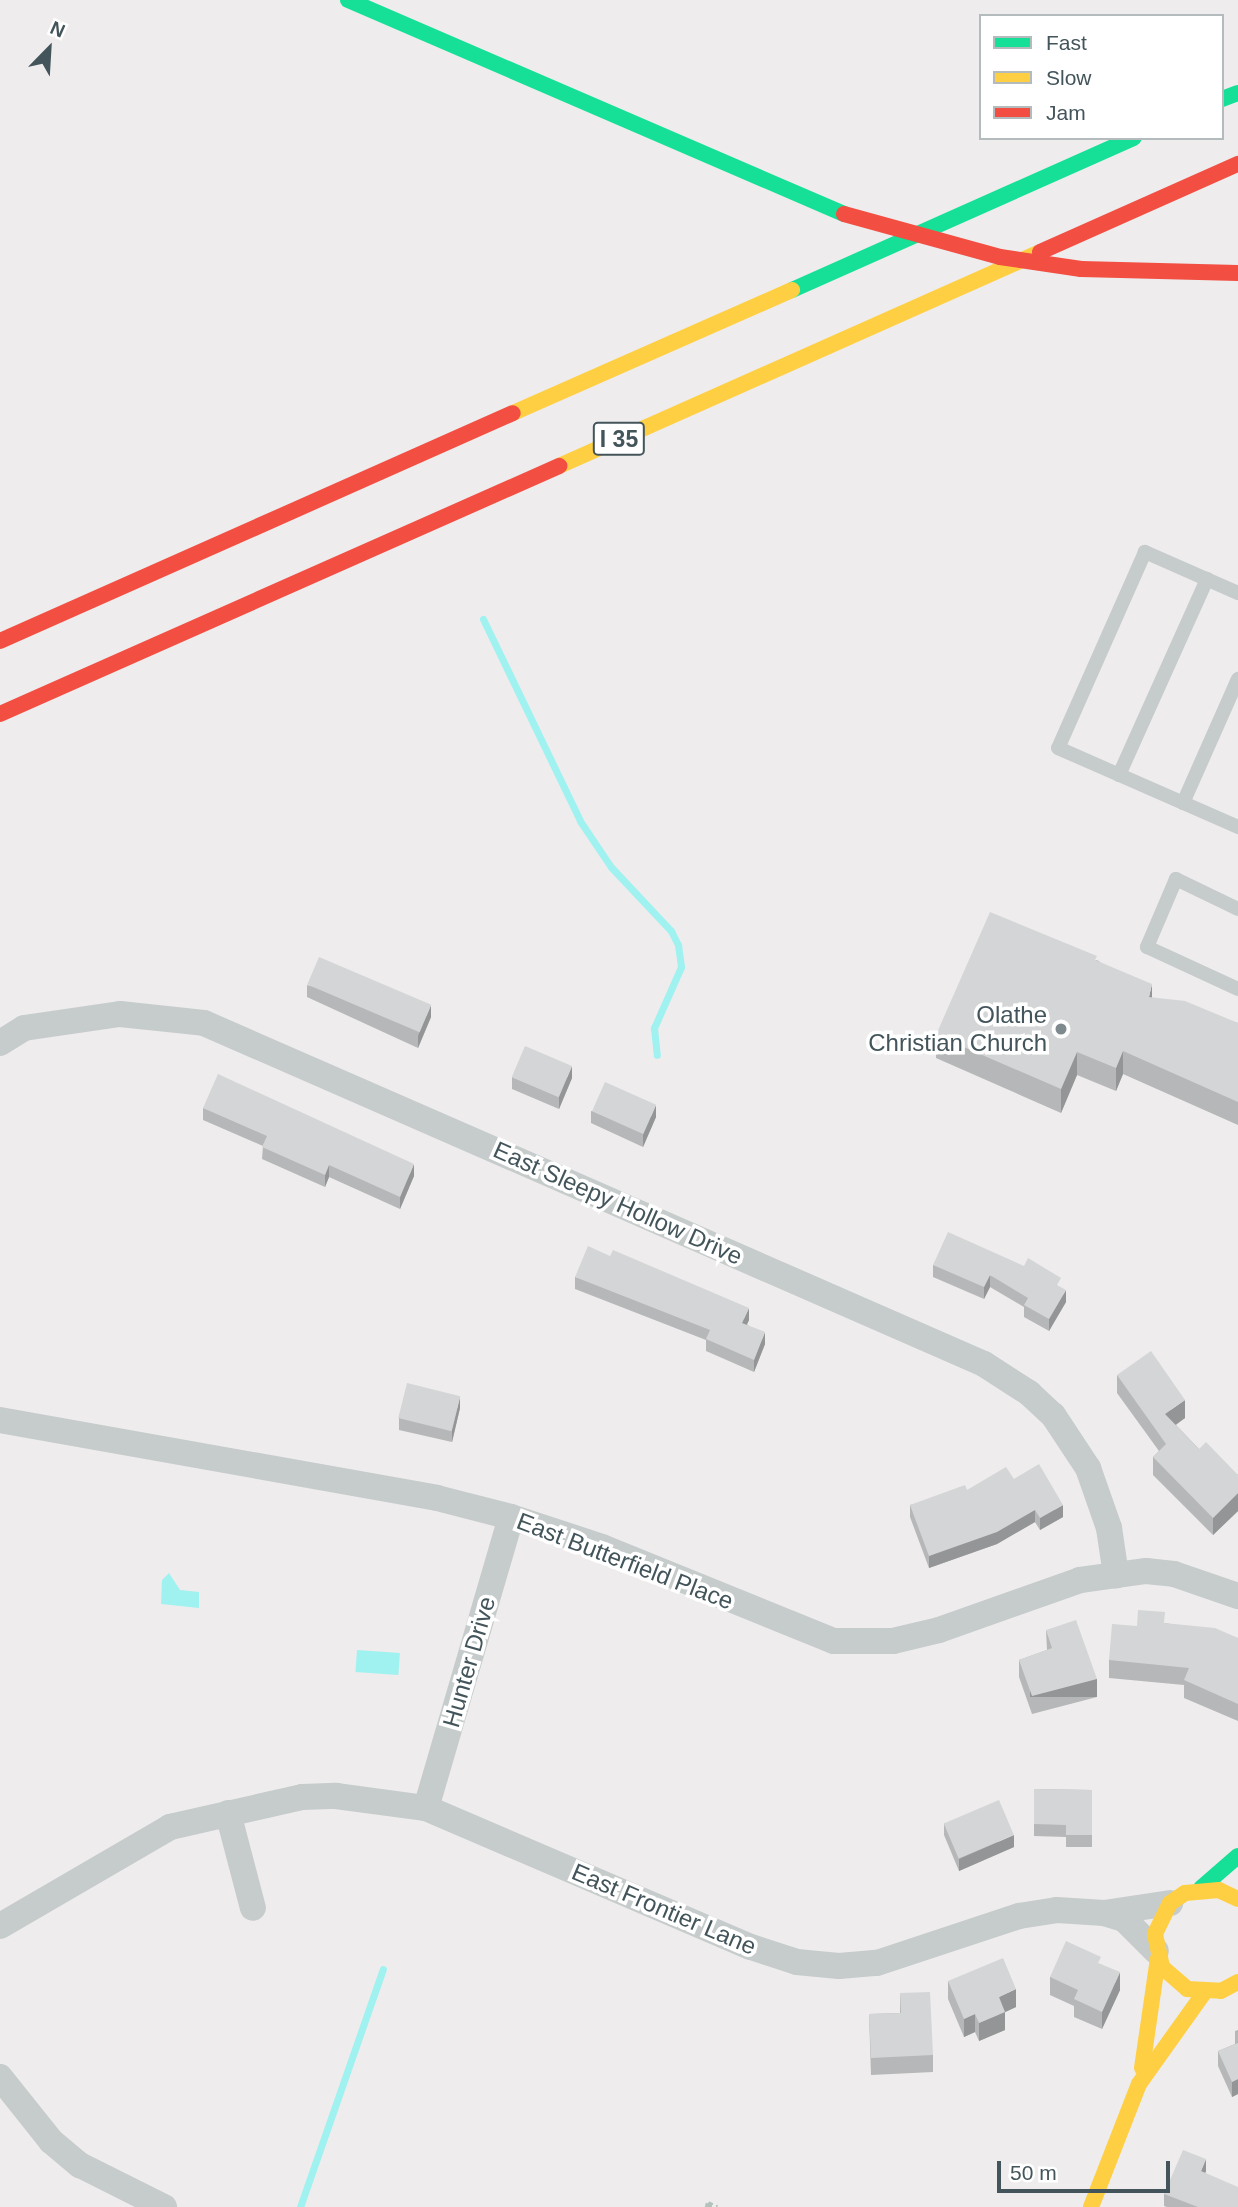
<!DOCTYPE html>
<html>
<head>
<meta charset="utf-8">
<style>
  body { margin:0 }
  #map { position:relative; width:1238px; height:2207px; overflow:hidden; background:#eeeced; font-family:Helvetica,sans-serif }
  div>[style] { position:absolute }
  .water>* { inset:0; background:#9ff2f0; transform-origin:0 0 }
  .stream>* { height:7px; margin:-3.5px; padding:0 3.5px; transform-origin:3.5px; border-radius:3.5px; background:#9ff2f0 }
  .path>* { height:4.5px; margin-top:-2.25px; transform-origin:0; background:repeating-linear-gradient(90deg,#b3c3bb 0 5px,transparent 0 8.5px) }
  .lane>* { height:14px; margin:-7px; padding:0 7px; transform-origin:7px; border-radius:7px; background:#c6cbcc }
  .street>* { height:26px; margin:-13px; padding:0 13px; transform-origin:13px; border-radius:13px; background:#c6cbcc }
  .fast>* { height:16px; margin:-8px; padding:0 8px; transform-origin:8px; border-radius:8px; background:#16e098 }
  .slow>* { height:16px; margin:-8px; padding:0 8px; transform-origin:8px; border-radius:8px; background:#ffcf43 }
  .jam>* { height:16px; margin:-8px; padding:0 8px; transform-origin:8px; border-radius:8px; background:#f24e42 }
  .wall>* { inset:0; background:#b6b7b8 }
  .shaded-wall>* { inset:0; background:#949596; transform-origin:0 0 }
  .building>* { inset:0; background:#d4d5d6; transform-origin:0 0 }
  .dots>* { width:19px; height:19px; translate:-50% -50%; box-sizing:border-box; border:4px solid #fff; border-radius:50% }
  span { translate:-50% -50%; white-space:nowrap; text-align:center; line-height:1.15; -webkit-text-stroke:7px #fff; paint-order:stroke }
  .shield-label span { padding:2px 5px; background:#fff; border:2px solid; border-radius:5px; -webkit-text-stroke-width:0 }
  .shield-label { font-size:23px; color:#43555b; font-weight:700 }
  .poi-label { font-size:24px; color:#43555b }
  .right { translate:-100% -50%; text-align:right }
  .street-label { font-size:24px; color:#43555b }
  .legend { position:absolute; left:979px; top:14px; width:245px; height:126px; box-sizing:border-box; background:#fff; border:2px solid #b4bbbd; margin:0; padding:9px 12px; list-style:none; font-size:21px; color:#43555b }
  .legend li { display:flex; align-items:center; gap:14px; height:35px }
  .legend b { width:35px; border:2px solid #b4bbbd }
  .north { position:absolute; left:14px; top:14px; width:70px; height:70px; -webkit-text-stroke:5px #fff; paint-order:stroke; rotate:24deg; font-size:19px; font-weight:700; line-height:28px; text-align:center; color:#43555b }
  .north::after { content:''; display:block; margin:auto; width:24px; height:32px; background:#43555b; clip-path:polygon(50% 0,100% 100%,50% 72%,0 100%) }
  .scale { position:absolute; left:997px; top:2161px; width:173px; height:32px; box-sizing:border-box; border:4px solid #43555b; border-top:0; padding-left:9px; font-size:21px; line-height:24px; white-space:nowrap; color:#43555b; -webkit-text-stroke:5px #fff; paint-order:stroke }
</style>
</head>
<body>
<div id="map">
  <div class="water">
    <i style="clip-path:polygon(169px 1573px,180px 1590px,199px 1592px,199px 1608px,161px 1604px,162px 1580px)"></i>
    <i style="left:357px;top:1650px;width:43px;height:22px;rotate:4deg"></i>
  </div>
  <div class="stream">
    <i style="left:483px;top:619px;width:224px;rotate:64.3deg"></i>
    <i style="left:580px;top:821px;width:55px;rotate:56deg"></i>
    <i style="left:611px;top:867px;width:88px;rotate:46.8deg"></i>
    <i style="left:671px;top:931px;width:16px;rotate:63deg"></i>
    <i style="left:678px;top:945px;width:22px;rotate:82deg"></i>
    <i style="left:681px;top:967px;width:67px;rotate:113.9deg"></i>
    <i style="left:654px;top:1028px;width:27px;rotate:84deg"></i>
    <i style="left:300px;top:2207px;width:252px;rotate:-70.8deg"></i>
  </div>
  <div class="path">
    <i style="left:707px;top:2207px;width:4px;rotate:-76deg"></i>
    <i style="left:708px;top:2203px;width:10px;rotate:24deg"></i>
  </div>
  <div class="lane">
    <i style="left:1238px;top:593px;width:102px;rotate:-156.2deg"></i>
    <i style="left:1145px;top:552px;width:214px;rotate:113.9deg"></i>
    <i style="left:1058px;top:748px;width:197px;rotate:23.7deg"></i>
    <i style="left:1119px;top:775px;width:215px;rotate:-65.8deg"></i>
    <i style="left:1183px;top:803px;width:136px;rotate:-66.1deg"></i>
    <i style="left:1238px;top:909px;width:69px;rotate:-154.2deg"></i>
    <i style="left:1176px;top:879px;width:74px;rotate:113.1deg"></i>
    <i style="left:1147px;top:947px;width:100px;rotate:24.8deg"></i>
  </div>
  <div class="street">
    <i style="left:0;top:1043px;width:28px;rotate:-32deg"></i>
    <i style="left:24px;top:1028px;width:97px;rotate:-8.3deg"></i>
    <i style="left:120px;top:1014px;width:84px;rotate:6.1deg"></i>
    <i style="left:204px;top:1023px;width:851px;rotate:23.61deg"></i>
    <i style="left:984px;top:1364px;width:54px;rotate:32.8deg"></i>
    <i style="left:1029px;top:1393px;width:33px;rotate:43deg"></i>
    <i style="left:1053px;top:1415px;width:64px;rotate:56.6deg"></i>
    <i style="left:1088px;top:1468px;width:64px;rotate:70.7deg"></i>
    <i style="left:1109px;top:1528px;width:48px;rotate:81.5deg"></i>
    <i style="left:0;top:1420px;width:444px;rotate:10.1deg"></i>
    <i style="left:437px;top:1498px;width:76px;rotate:14.4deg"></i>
    <i style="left:511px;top:1517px;width:96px;rotate:18.2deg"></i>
    <i style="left:602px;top:1547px;width:250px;rotate:22.1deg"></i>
    <i style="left:834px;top:1641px;width:59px"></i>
    <i style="left:893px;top:1641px;width:47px;rotate:-13.4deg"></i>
    <i style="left:939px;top:1630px;width:150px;rotate:-19.5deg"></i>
    <i style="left:1080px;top:1580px;width:67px;rotate:-7.8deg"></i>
    <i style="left:1146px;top:1571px;width:28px;rotate:6deg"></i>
    <i style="left:1174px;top:1574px;width:68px;rotate:19deg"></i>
    <i style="left:426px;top:1808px;width:303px;rotate:-73.7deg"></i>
    <i style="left:228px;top:1813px;width:98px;rotate:75.3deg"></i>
    <i style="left:1104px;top:1913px;width:67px;rotate:-8.6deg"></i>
    <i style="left:0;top:1926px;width:197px;rotate:-30.2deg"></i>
    <i style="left:170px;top:1827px;width:135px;rotate:-12.8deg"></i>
    <i style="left:302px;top:1797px;width:34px;rotate:-2deg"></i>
    <i style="left:336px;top:1796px;width:91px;rotate:7.6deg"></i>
    <i style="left:426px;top:1808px;width:353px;rotate:23.2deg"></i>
    <i style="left:751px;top:1947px;width:48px;rotate:18.1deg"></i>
    <i style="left:797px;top:1962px;width:42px;rotate:5.4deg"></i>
    <i style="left:839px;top:1966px;width:38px;rotate:-5deg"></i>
    <i style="left:877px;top:1963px;width:150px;rotate:-18.3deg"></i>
    <i style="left:1019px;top:1916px;width:38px;rotate:-9deg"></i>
    <i style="left:1057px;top:1910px;width:47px;rotate:3.7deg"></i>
    <i style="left:1104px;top:1913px;width:21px;rotate:17deg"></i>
    <i style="left:1124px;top:1919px;width:45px;rotate:45deg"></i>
    <i style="left:0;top:2077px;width:82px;rotate:51.4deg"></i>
    <i style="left:51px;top:2141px;width:38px;rotate:40deg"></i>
    <i style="left:80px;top:2165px;width:94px;rotate:26.6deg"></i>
  </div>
  <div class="fast">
    <i style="left:348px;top:0;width:540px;rotate:23.34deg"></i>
    <i style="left:1222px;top:99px;width:17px;rotate:-21deg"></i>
    <i style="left:792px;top:290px;width:374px;rotate:-24deg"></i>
    <i style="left:1201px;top:1888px;width:49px;rotate:-40.9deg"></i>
  </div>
  <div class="slow">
    <i style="left:513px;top:413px;width:305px;rotate:-23.8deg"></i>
    <i style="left:559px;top:466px;width:526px;rotate:-23.98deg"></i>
    <i style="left:1238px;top:1899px;width:21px;rotate:-155deg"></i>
    <i style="left:1219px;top:1890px;width:34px;rotate:175deg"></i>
    <i style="left:1185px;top:1893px;width:18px;rotate:146deg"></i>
    <i style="left:1170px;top:1903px;width:34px;rotate:116deg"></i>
    <i style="left:1155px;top:1934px;width:34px;rotate:78deg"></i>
    <i style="left:1162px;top:1967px;width:33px;rotate:41deg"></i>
    <i style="left:1187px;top:1989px;width:34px;rotate:3deg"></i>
    <i style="left:1221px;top:1991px;width:19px;rotate:-28deg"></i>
    <i style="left:1142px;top:2068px;width:111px;rotate:-81.7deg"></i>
    <i style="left:1091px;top:2207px;width:132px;rotate:-68.7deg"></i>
    <i style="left:1139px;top:2084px;width:112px;rotate:-54.5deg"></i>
  </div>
  <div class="jam">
    <i style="left:844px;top:214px;width:162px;rotate:15.4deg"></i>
    <i style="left:1000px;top:257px;width:82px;rotate:8.4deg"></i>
    <i style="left:1081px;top:269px;width:157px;rotate:1.5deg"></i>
    <i style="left:1040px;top:252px;width:217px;rotate:-24deg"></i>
    <i style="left:0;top:641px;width:561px;rotate:-23.96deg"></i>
    <i style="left:0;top:714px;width:612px;rotate:-23.92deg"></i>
  </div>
  <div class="wall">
    <i style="clip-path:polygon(1097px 960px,1152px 998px,1238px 1023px,1238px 1125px,1123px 1074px,1116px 1091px,1077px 1075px,1061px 1113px,936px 1058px,936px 1035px)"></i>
    <i style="clip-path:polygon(307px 985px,431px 1017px,418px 1048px,307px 997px)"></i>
    <i style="clip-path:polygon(512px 1077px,572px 1078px,559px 1109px,512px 1089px)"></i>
    <i style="clip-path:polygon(203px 1108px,414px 1176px,400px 1209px,329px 1177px,325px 1187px,262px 1159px,263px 1146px,203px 1120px)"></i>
    <i style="clip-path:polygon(591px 1111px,656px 1117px,643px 1147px,591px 1123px)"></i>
    <i style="clip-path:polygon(933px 1265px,1061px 1288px,1066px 1302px,1049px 1331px,1024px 1317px,1024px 1307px,990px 1287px,984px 1299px,933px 1277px)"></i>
    <i style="clip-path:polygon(575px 1277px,749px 1320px,747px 1324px,765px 1344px,754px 1372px,706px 1351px,706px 1340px,575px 1289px)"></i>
    <i style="clip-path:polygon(1117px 1375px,1185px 1418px,1176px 1425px,1199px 1449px,1238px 1475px,1238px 1511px,1213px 1535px,1153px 1475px,1153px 1457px,1159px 1451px,1117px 1393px)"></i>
    <i style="clip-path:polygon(460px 1408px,452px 1442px,399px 1430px,399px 1418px)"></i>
    <i style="clip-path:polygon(1014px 1479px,1063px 1517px,1040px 1530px,1035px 1522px,997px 1544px,929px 1568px,910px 1517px,910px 1505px)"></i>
    <i style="clip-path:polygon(1165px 1623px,1238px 1638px,1238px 1721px,1184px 1698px,1184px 1685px,1109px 1678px,1109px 1660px,1137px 1626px)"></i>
    <i style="clip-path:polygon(1046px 1630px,1097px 1697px,1032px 1714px,1019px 1677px,1019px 1660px,1047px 1650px)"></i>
    <i style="clip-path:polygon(1034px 1789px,1092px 1790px,1092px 1847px,1066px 1847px,1066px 1837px,1034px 1836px)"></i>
    <i style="clip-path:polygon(944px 1823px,1014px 1847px,959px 1871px,944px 1835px)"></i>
    <i style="clip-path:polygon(1101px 1964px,1120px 1990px,1102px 2029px,1074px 2017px,1074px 2006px,1050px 1995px,1050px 1977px)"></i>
    <i style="clip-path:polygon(948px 1981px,1016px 2007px,1005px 2012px,1005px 2030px,979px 2041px,975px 2032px,964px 2037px,948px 1999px)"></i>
    <i style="clip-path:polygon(900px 1993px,933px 2055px,933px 2072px,871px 2075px,869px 2014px,900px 2013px)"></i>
    <i style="clip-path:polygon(1238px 2030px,1238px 2094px,1232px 2097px,1218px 2066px,1218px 2051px,1235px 2044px,1235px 2031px)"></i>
    <i style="clip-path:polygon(1206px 2171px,1205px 2173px,1238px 2207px,1167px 2207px,1164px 2206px,1164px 2194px)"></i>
  </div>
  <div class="shaded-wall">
    <i style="clip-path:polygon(1152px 984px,1152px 1007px,1149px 997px)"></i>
    <i style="clip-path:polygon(431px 1005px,431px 1017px,418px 1048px,418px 1036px)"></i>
    <i style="clip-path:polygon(1123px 1051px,1123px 1074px,1116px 1091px,1116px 1068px)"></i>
    <i style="clip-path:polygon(1077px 1052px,1077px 1075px,1061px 1113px,1061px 1089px)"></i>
    <i style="clip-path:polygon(572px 1066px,572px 1078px,559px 1109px,559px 1097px)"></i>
    <i style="clip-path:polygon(656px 1105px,656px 1117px,643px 1147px,643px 1135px)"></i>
    <i style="clip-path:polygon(414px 1164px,414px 1176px,400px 1209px,400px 1197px)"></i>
    <i style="clip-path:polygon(329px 1165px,329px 1177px,325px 1187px,325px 1175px)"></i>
    <i style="clip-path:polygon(990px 1275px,990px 1287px,984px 1299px,984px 1287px)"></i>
    <i style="clip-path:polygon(1066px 1290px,1066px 1302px,1049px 1331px,1049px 1319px)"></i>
    <i style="clip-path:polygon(749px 1308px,749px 1320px,742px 1335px,742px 1323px)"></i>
    <i style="clip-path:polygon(765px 1332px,765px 1344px,754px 1372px,754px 1360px)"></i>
    <i style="clip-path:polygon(460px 1396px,460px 1408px,452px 1442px,452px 1430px)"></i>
    <i style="clip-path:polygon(1185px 1400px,1185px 1418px,1165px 1432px,1165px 1414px)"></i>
    <i style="clip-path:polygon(1238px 1493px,1238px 1511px,1213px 1535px,1213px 1518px)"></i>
    <i style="clip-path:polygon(1063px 1505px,1063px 1517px,1040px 1530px,1040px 1518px)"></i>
    <i style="clip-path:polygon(1035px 1510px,1035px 1522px,997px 1544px,929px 1568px,929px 1556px)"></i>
    <i style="left:1097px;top:1679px;width:18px;height:67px;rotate:90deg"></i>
    <i style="clip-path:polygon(1014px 1835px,1014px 1847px,959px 1871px,959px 1859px)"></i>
    <i style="clip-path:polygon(1120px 1972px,1120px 1990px,1102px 2029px,1102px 2012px)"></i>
    <i style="clip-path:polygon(1016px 1989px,1016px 2007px,999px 2015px,999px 1997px)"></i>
    <i style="clip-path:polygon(1005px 2012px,1005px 2030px,979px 2041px,979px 2023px)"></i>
    <i style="clip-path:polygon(975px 2014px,975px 2032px,964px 2037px,964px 2019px)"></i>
    <i style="clip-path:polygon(1238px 2079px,1238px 2094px,1232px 2097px,1232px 2082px)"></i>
    <i style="clip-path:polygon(1206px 2159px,1206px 2171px,1201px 2183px,1201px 2171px)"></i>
  </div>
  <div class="building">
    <i style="clip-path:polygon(990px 912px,1097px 956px,1095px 960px,1152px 984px,1149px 997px,1185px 1001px,1238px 1023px,1238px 1102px,1123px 1051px,1116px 1068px,1077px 1052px,1061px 1089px,936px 1035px)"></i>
    <i style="left:319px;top:957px;width:122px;height:30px;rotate:23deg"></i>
    <i style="left:525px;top:1046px;width:51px;height:34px;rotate:23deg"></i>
    <i style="clip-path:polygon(218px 1074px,414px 1164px,400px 1197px,329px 1165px,325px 1175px,262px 1147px,267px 1136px,203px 1108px)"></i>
    <i style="left:605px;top:1082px;width:56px;height:32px;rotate:24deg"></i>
    <i style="clip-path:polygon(948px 1232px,1024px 1266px,1028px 1258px,1061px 1278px,1057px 1285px,1066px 1290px,1049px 1319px,1024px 1305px,1028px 1298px,990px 1275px,984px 1287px,933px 1265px)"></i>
    <i style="clip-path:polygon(588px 1246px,610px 1256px,613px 1250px,749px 1308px,742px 1323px,765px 1332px,754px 1360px,706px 1339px,710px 1330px,575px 1277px)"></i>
    <i style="clip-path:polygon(1151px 1351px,1185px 1400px,1165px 1414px,1199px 1449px,1206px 1442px,1238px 1475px,1238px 1493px,1213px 1518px,1153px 1457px,1166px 1444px,1117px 1375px)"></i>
    <i style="left:407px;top:1383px;width:55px;height:36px;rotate:14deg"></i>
    <i style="clip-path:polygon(1039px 1464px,1063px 1505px,1040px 1518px,1035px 1510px,997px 1532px,929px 1556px,910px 1505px,965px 1485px,967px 1490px,1006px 1467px,1014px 1479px)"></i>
    <i style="clip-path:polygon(1138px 1610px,1165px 1612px,1164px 1623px,1215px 1628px,1238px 1638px,1238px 1704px,1184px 1680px,1189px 1668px,1109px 1660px,1112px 1624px,1137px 1626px)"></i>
    <i style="clip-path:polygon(1076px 1620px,1097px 1679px,1032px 1696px,1019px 1660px,1052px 1648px,1046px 1630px)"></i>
    <i style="clip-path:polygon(1034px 1789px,1092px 1790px,1092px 1835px,1066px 1835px,1066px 1825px,1034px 1824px)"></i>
    <i style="left:999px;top:1800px;width:38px;height:60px;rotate:67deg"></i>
    <i style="clip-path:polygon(1066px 1941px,1101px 1957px,1098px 1963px,1120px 1972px,1102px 2012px,1074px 1999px,1078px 1990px,1050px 1977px)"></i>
    <i style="clip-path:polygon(1003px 1958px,1016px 1989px,999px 1997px,1005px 2012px,979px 2023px,975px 2014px,964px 2019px,948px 1981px)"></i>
    <i style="clip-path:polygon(930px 1992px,933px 2055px,871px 2058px,869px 2014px,901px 2013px,900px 1993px)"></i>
    <i style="clip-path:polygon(1238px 2043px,1238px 2079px,1232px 2082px,1218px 2051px)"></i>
    <i style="clip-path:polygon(1183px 2150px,1206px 2159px,1201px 2171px,1238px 2187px,1238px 2207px,1198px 2207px,1164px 2194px)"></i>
  </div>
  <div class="dots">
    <i style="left:1061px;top:1029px;background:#7f8a8e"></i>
  </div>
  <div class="shield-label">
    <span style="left:619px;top:439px">I 35</span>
  </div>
  <div class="poi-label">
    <span class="right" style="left:1047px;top:1029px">Olathe<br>Christian Church</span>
  </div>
  <div class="street-label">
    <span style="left:618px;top:1203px;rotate:24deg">East Sleepy Hollow Drive</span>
    <span style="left:625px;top:1561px;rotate:21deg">East Butterfield Place</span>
    <span style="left:469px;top:1662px;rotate:-74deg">Hunter Drive</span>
    <span style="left:664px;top:1909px;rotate:23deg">East Frontier Lane</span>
  </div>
  <ul class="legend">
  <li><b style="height:9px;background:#16e098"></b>Fast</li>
  <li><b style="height:9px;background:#ffcf43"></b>Slow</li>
  <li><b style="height:9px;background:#f24e42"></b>Jam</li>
  </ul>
  <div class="north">N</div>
  <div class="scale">50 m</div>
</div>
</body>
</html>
